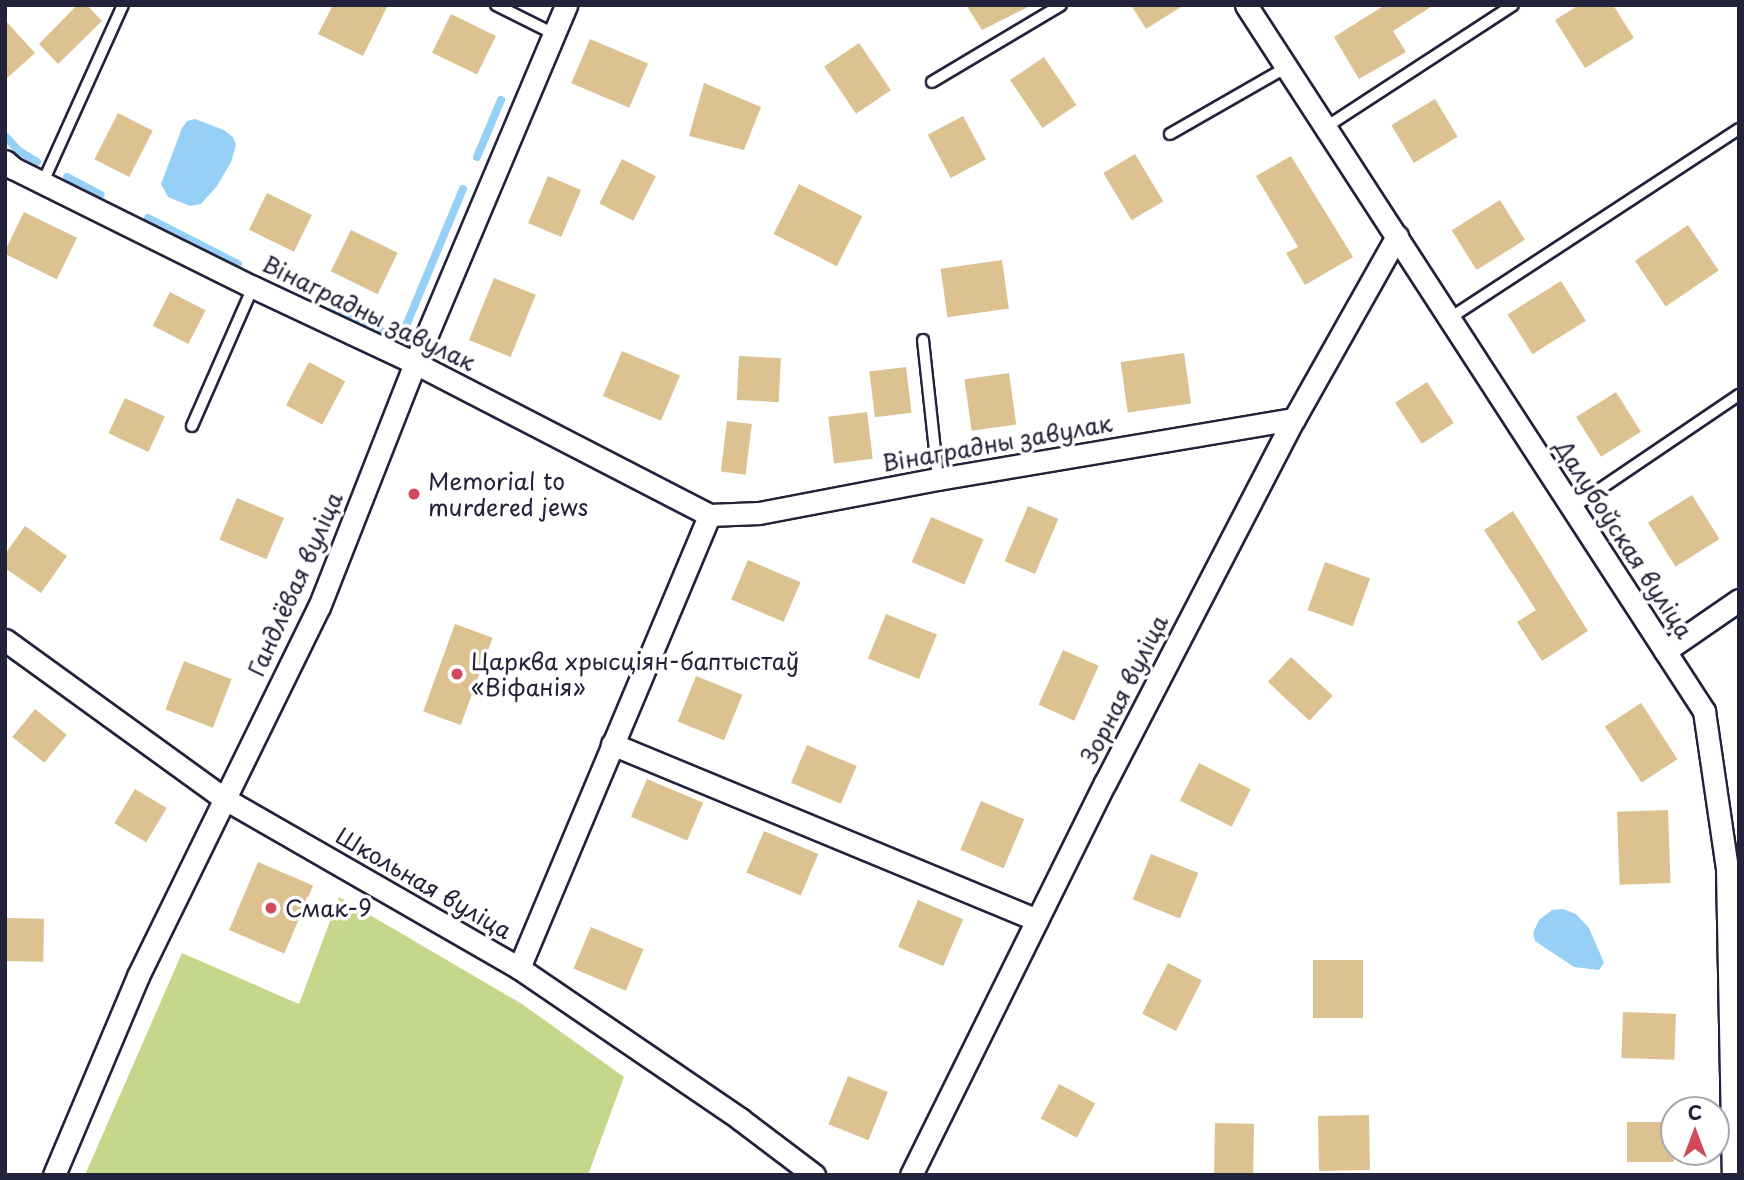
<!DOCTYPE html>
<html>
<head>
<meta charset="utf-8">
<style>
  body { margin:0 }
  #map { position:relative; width:1744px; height:1180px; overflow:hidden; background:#fff; font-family:"Playpen Sans",sans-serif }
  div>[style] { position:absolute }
  .green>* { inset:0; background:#c6d78c }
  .water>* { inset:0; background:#96d0f6 }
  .stream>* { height:8px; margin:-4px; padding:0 4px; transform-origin:4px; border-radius:4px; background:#96d0f6 }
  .building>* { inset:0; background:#dcc291; transform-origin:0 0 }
  .roads { filter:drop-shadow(2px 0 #22223b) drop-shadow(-2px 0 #22223b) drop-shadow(0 2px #22223b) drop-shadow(0 -2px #22223b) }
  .lane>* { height:10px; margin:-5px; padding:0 5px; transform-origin:5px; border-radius:5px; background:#fff }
  .street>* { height:21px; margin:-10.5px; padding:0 10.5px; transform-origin:10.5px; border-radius:10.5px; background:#fff }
  .dots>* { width:19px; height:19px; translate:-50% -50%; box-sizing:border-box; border:4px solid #fff; border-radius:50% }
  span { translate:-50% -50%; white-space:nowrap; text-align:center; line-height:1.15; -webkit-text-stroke:7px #fff; paint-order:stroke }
  .street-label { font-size:23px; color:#22223b }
  .poi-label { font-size:23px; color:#22223b }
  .left { translate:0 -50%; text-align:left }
  .frame { position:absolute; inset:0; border:7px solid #22223b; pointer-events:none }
  .north { position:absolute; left:1660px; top:1096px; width:70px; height:70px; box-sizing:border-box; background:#fff; border:2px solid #a7a7b1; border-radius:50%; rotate:0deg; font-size:19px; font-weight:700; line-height:28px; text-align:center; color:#22223b }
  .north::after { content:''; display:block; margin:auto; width:24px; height:32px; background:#d1495b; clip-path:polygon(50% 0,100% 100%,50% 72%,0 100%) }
</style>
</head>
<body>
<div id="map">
  <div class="green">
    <i style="clip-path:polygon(339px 897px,522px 1004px,624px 1077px,588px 1175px,85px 1175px,182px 953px,299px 1004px)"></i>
  </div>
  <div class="water">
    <i style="clip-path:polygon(195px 119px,224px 130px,233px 137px,236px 145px,231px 162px,217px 186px,201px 204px,190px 206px,168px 197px,161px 184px,182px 128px,187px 121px)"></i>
    <i style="clip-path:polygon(1563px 909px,1576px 914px,1589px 928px,1604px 963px,1599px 970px,1574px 967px,1535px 941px,1533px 933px,1539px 920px,1552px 910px)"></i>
  </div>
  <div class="stream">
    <i style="left:5px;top:136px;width:21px;rotate:47deg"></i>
    <i style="left:19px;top:151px;width:21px;rotate:31deg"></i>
    <i style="left:477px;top:157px;width:62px;rotate:-67.2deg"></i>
    <i style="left:67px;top:177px;width:38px;rotate:28deg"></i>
    <i style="left:148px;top:218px;width:101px;rotate:27.1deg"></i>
    <i style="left:333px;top:309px;width:67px;rotate:24.7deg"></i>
    <i style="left:394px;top:337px;width:10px;rotate:-24deg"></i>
    <i style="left:403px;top:333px;width:156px;rotate:-67.4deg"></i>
  </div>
  <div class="building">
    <i style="clip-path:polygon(77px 5px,87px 5px,102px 21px,58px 64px,39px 44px)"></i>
    <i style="clip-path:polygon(333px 5px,388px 5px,363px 56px,318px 34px)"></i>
    <i style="clip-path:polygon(966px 5px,1032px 5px,982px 30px)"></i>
    <i style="clip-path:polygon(1131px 5px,1184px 5px,1146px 29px)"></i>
    <i style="clip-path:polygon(1385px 5px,1434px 5px,1393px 31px,1406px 52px,1359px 79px,1334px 37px)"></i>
    <i style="clip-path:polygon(1579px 5px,1613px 5px,1634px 38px,1585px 68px,1555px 20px)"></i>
    <i style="left:451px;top:14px;width:50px;height:43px;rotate:26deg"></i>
    <i style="clip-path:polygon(5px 20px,35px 53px,5px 80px)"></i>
    <i style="left:590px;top:39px;width:63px;height:48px;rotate:23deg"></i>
    <i style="left:859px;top:43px;width:57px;height:42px;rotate:56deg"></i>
    <i style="left:1044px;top:57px;width:58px;height:41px;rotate:56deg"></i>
    <i style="clip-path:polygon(704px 83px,761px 107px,744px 150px,689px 136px)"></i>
    <i style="left:1435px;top:99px;width:44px;height:51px;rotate:59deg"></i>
    <i style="left:118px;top:113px;width:39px;height:52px;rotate:27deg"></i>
    <i style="left:963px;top:116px;width:49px;height:40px;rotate:62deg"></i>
    <i style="left:1135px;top:154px;width:55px;height:37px;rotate:59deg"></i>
    <i style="clip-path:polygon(1291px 156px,1353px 257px,1305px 285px,1286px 253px,1298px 247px,1256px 176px)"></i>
    <i style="left:622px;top:159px;width:38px;height:50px;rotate:27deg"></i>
    <i style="left:548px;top:176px;width:36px;height:51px;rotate:23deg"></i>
    <i style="left:799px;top:184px;width:71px;height:56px;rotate:27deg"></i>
    <i style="left:267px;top:193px;width:50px;height:41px;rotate:26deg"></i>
    <i style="left:1500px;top:200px;width:47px;height:57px;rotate:58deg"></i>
    <i style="left:24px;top:212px;width:59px;height:46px;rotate:26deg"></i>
    <i style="left:1688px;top:225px;width:55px;height:64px;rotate:56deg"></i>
    <i style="left:351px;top:230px;width:52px;height:46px;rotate:26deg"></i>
    <i style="left:1002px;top:260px;width:49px;height:62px;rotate:82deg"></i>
    <i style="left:494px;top:278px;width:45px;height:67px;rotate:22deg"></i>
    <i style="left:1561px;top:281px;width:47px;height:63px;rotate:58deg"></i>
    <i style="left:170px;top:292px;width:40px;height:38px;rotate:27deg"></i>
    <i style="left:622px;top:351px;width:63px;height:49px;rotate:23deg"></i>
    <i style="left:1184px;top:353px;width:51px;height:64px;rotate:82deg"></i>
    <i style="left:739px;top:356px;width:42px;height:44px;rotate:3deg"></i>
    <i style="left:309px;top:362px;width:41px;height:49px;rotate:28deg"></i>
    <i style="left:906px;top:367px;width:46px;height:37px;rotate:83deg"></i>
    <i style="left:1009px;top:373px;width:52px;height:45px;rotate:82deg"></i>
    <i style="left:1427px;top:382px;width:49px;height:38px;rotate:57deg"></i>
    <i style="left:1616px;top:392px;width:47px;height:47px;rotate:58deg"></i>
    <i style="left:125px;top:398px;width:44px;height:39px;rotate:25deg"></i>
    <i style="left:867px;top:412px;width:47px;height:39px;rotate:83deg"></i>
    <i style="left:727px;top:421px;width:25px;height:51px;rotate:7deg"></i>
    <i style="left:1692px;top:495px;width:52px;height:52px;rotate:58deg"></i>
    <i style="left:237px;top:498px;width:51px;height:45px;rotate:23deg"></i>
    <i style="left:1028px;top:506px;width:33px;height:60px;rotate:23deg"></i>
    <i style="clip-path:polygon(1513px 511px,1588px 631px,1542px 661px,1517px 622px,1536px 610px,1484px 530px)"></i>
    <i style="left:931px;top:517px;width:57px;height:49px;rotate:23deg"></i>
    <i style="clip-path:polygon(25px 526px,67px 556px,41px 593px,5px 568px,5px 554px)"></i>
    <i style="left:748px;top:560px;width:57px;height:43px;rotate:23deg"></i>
    <i style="left:1325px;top:562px;width:48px;height:51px;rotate:20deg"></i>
    <i style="left:886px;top:614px;width:55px;height:48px;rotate:22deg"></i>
    <i style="left:455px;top:624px;width:40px;height:93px;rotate:20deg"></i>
    <i style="left:1063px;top:650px;width:39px;height:60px;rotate:24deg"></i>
    <i style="left:1291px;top:657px;width:57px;height:34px;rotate:43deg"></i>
    <i style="left:184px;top:661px;width:51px;height:52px;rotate:21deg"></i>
    <i style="left:696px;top:676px;width:50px;height:49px;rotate:22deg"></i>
    <i style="left:1641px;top:703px;width:67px;height:43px;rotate:57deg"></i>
    <i style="left:35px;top:709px;width:41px;height:36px;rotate:39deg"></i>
    <i style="left:807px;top:745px;width:54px;height:41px;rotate:23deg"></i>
    <i style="left:1199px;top:763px;width:58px;height:42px;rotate:27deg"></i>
    <i style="left:647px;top:779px;width:61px;height:41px;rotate:23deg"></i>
    <i style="left:135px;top:789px;width:37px;height:40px;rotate:31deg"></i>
    <i style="left:981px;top:801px;width:47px;height:53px;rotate:23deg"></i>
    <i style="left:1668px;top:810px;width:73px;height:51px;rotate:88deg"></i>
    <i style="left:764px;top:831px;width:59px;height:45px;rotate:23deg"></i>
    <i style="left:1151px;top:854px;width:51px;height:49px;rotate:22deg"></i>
    <i style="left:258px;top:862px;width:60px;height:74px;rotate:23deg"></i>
    <i style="left:918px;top:900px;width:49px;height:51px;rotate:23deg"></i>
    <i style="left:5px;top:918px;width:39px;height:43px;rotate:1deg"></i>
    <i style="left:591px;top:927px;width:57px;height:45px;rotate:23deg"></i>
    <i style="left:1363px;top:960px;width:58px;height:50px;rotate:90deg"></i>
    <i style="left:1168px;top:963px;width:38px;height:57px;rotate:27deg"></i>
    <i style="left:1623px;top:1012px;width:53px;height:46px;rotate:2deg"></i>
    <i style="left:848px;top:1076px;width:43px;height:52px;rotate:22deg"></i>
    <i style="left:1059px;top:1084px;width:41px;height:39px;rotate:28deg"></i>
    <i style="left:1369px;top:1115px;width:55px;height:51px;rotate:89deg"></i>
    <i style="left:1674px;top:1122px;width:40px;height:47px;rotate:90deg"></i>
    <i style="left:1215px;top:1123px;width:39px;height:52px;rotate:1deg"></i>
  </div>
  <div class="roads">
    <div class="lane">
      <i style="left:496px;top:5px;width:65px;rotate:26.6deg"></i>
      <i style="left:932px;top:82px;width:150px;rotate:-30.8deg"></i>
      <i style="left:1326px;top:127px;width:223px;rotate:-33.1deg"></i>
      <i style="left:1170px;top:134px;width:135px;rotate:-29.8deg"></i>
      <i style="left:43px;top:182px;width:194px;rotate:-65.7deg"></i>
      <i style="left:1450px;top:318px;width:345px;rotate:-33.2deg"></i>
      <i style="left:923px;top:340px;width:140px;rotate:83.8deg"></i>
      <i style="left:192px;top:426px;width:152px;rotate:-66.3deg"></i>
      <i style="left:1572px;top:508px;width:202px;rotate:-34.1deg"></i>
    </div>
    <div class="street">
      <i style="left:1246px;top:5px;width:842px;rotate:57.03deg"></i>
      <i style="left:1704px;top:711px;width:160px;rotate:81.7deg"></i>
      <i style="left:1727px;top:869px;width:306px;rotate:88.9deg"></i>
      <i style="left:5px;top:161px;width:11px;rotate:41deg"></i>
      <i style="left:13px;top:168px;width:268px;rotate:26.4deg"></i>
      <i style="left:253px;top:287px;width:179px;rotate:25.1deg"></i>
      <i style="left:415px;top:363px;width:331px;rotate:27.3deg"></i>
      <i style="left:709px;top:515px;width:50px;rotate:-2.3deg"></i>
      <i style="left:759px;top:513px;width:182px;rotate:-10.8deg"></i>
      <i style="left:938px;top:479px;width:361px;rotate:-9.6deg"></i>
      <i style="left:5px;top:640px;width:271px;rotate:35.9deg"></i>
      <i style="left:225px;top:799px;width:339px;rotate:29.9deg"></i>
      <i style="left:519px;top:968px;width:268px;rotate:34.3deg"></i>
      <i style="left:740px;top:1119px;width:93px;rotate:37.1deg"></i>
      <i style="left:1665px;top:651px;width:90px;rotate:-34.6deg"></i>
      <i style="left:612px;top:744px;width:460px;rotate:22.5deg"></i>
      <i style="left:519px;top:968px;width:491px;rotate:-67.2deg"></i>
      <i style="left:54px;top:1175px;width:216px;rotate:-67.1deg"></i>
      <i style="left:138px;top:976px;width:411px;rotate:-63.9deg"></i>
      <i style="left:319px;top:607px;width:262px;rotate:-68.5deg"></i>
      <i style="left:415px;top:363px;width:389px;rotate:-67.1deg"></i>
      <i style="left:911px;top:1175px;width:437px;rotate:-63.7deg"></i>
      <i style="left:1105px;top:783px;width:410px;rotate:-62.6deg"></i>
      <i style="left:1294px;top:419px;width:210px;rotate:-60.6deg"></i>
    </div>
  </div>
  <div class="dots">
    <i style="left:414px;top:494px;background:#d1495b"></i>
    <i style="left:457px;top:674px;background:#d1495b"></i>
    <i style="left:271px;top:908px;background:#d1495b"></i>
  </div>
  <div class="street-label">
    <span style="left:369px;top:313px;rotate:26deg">Вінаградны завулак</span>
    <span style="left:997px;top:443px;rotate:-10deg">Вінаградны завулак</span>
    <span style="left:1624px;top:539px;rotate:57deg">Далубоўская вуліца</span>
    <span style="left:295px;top:584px;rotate:-66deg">Гандлёвая вуліца</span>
    <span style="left:1124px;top:689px;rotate:-63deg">Зорная вуліца</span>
    <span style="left:424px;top:883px;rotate:30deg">Школьная вуліца</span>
  </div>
  <div class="poi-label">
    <span class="left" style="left:428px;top:494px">Memorial to<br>murdered jews</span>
    <span class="left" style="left:471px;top:674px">Царква хрысціян-баптыстаў<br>«Віфанія»</span>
    <span class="left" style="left:285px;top:908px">Смак-9</span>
  </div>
  <div class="frame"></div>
  <div class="north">С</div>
</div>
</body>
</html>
